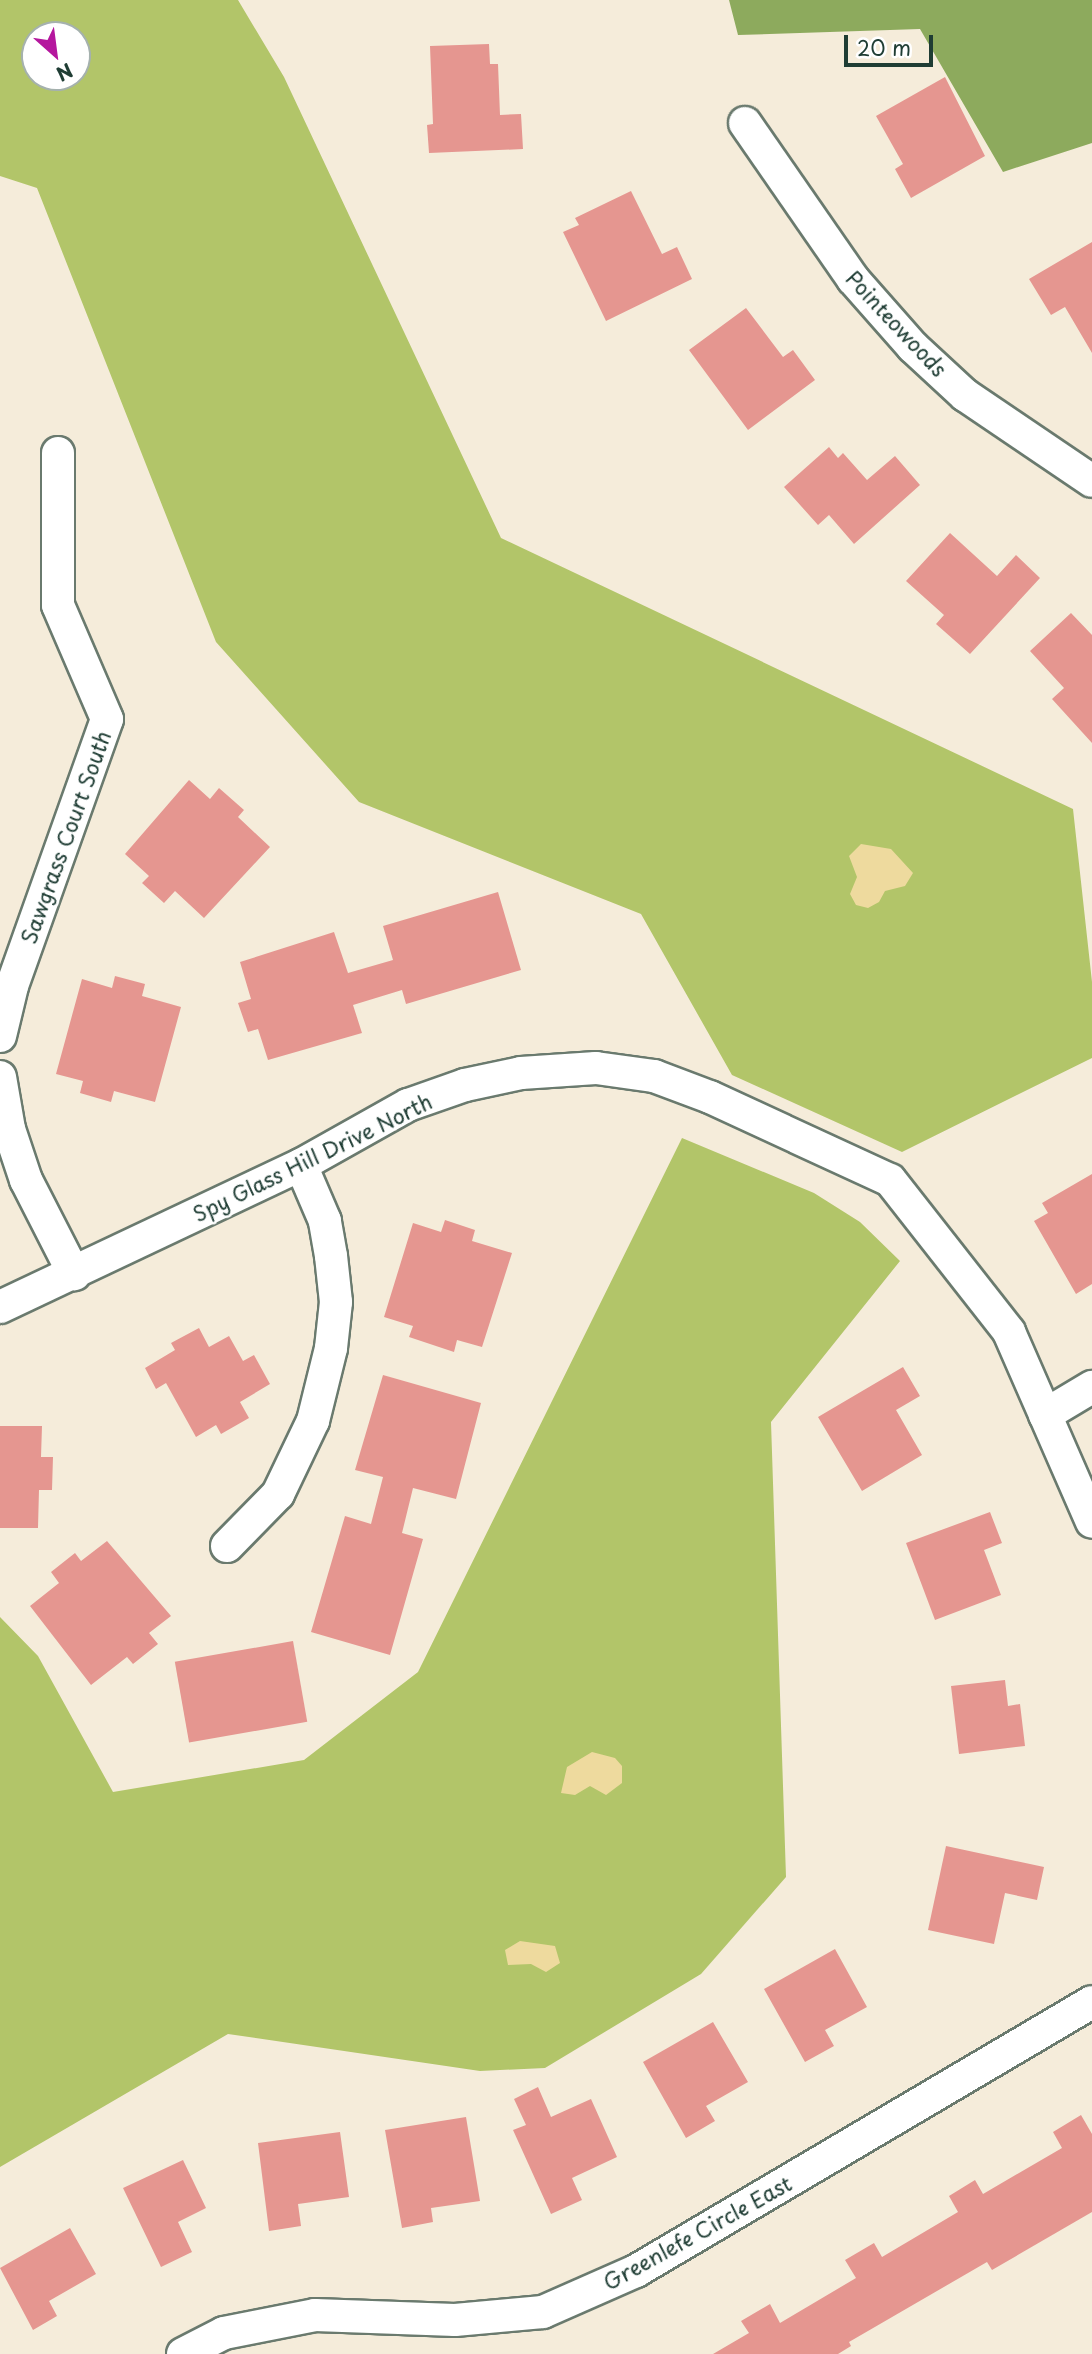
<!DOCTYPE html>
<html>
<head>
<meta charset="utf-8">
<style>
  body { margin:0 }
  #map { position:relative; width:1092px; height:2354px; overflow:hidden; background:#f5ecda; font-family:"Playpen Sans",sans-serif }
  div>[style] { position:absolute }
  .green>* { inset:0; background:#b2c569 }
  .forest>* { inset:0; background:#8daa5d }
  .sand>* { inset:0; background:#eeda9e }
  .building>* { inset:0; background:#e59690; transform-origin:0 0 }
  .roads { filter:drop-shadow(2px 0 #6a7a6e) drop-shadow(-2px 0 #6a7a6e) drop-shadow(0 2px #6a7a6e) drop-shadow(0 -2px #6a7a6e) }
  .minor>* { height:32px; margin:-16px; padding:0 16px; transform-origin:16px; border-radius:16px; background:#fff }
  span { translate:-50% -50%; white-space:nowrap; text-align:center; line-height:1.15; -webkit-text-stroke:5px #fff; paint-order:stroke }
  .street-label { font-size:21px; color:#1f3d34 }
  .north { position:absolute; left:21px; top:21px; width:70px; height:70px; box-sizing:border-box; background:#fff; border:2px solid #a5b1ae; border-radius:50%; rotate:152deg; font-size:19px; font-weight:700; line-height:28px; text-align:center; color:#1f3d34 }
  .north::after { content:''; display:block; margin:auto; width:24px; height:32px; background:#b5179e; clip-path:polygon(50% 0,100% 100%,50% 72%,0 100%) }
  .scale { position:absolute; left:844px; top:35px; width:89px; height:32px; box-sizing:border-box; border:4px solid #1f3d34; border-top:0; padding-left:9px; font-size:21px; line-height:24px; white-space:nowrap; color:#1f3d34; -webkit-text-stroke:5px #fff; paint-order:stroke }
</style>
</head>
<body>
<div id="map">
  <div class="green">
    <i style="clip-path:polygon(evenodd,0 0,238px 0,284px 77px,501px 538px,1073px 809px,1092px 982px,1092px 1058px,902px 1152px,732px 1075px,641px 914px,359px 802px,216px 642px,37px 188px,0 176px,0 0,35px 35px,77px 35px,77px 77px,35px 77px,35px 35px)"></i>
    <i style="clip-path:polygon(682px 1138px,814px 1193px,860px 1222px,900px 1261px,771px 1422px,786px 1877px,701px 1974px,545px 2068px,480px 2071px,228px 2034px,0 2167px,0 1617px,38px 1656px,113px 1792px,304px 1760px,418px 1672px)"></i>
  </div>
  <div class="forest">
    <i style="clip-path:polygon(729px 0,1092px 0,1092px 143px,1003px 172px,920px 29px,738px 35px)"></i>
  </div>
  <div class="sand">
    <i style="clip-path:polygon(861px 844px,891px 849px,913px 873px,905px 886px,885px 891px,879px 902px,868px 908px,856px 905px,850px 894px,857px 877px,849px 856px)"></i>
    <i style="clip-path:polygon(592px 1752px,615px 1758px,622px 1766px,622px 1783px,606px 1795px,590px 1786px,575px 1795px,561px 1793px,567px 1767px)"></i>
    <i style="clip-path:polygon(520px 1941px,555px 1946px,560px 1963px,546px 1972px,531px 1964px,508px 1965px,505px 1950px)"></i>
  </div>
  <div class="building">
    <i style="clip-path:polygon(489px 44px,490px 64px,498px 64px,500px 115px,521px 114px,523px 149px,429px 153px,427px 125px,433px 124px,430px 46px)"></i>
    <i style="clip-path:polygon(945px 77px,985px 156px,911px 198px,895px 169px,903px 164px,876px 116px)"></i>
    <i style="clip-path:polygon(631px 191px,662px 254px,677px 247px,692px 279px,606px 321px,563px 232px,579px 225px,575px 218px)"></i>
    <i style="clip-path:polygon(1092px 242px,1092px 353px,1065px 307px,1051px 315px,1029px 279px)"></i>
    <i style="clip-path:polygon(746px 308px,783px 357px,793px 350px,815px 380px,748px 430px,689px 350px)"></i>
    <i style="clip-path:polygon(829px 447px,838px 458px,843px 453px,867px 480px,895px 456px,920px 485px,854px 544px,829px 515px,818px 525px,784px 487px)"></i>
    <i style="clip-path:polygon(950px 533px,997px 576px,1016px 555px,1040px 578px,970px 654px,936px 624px,944px 615px,906px 581px)"></i>
    <i style="clip-path:polygon(1071px 613px,1092px 635px,1092px 743px,1052px 699px,1064px 688px,1030px 651px)"></i>
    <i style="clip-path:polygon(189px 780px,210px 799px,219px 788px,244px 810px,238px 817px,270px 847px,204px 918px,175px 891px,164px 903px,142px 883px,149px 876px,125px 854px)"></i>
    <i style="clip-path:polygon(498px 892px,521px 970px,406px 1004px,402px 990px,353px 1005px,362px 1033px,268px 1060px,258px 1029px,248px 1032px,238px 1003px,251px 999px,240px 962px,334px 932px,348px 973px,393px 960px,383px 926px)"></i>
    <i style="clip-path:polygon(115px 976px,145px 984px,142px 996px,181px 1007px,155px 1102px,114px 1091px,111px 1102px,80px 1093px,83px 1081px,56px 1074px,82px 979px,112px 988px)"></i>
    <i style="clip-path:polygon(1092px 1174px,1092px 1284px,1076px 1294px,1034px 1221px,1048px 1213px,1042px 1203px)"></i>
    <i style="clip-path:polygon(445px 1220px,475px 1230px,472px 1241px,512px 1253px,482px 1347px,457px 1340px,454px 1352px,409px 1337px,413px 1326px,384px 1317px,413px 1223px,441px 1232px)"></i>
    <i style="clip-path:polygon(199px 1328px,209px 1347px,229px 1336px,243px 1361px,254px 1355px,270px 1384px,240px 1402px,249px 1418px,221px 1434px,216px 1425px,196px 1437px,166px 1383px,156px 1389px,145px 1368px,175px 1350px,171px 1343px)"></i>
    <i style="clip-path:polygon(903px 1367px,920px 1396px,896px 1410px,922px 1455px,862px 1491px,818px 1417px)"></i>
    <i style="clip-path:polygon(383px 1375px,481px 1403px,456px 1499px,413px 1488px,402px 1533px,423px 1539px,390px 1655px,311px 1632px,345px 1516px,371px 1524px,383px 1477px,355px 1470px)"></i>
    <i style="clip-path:polygon(0 1426px,42px 1426px,41px 1457px,53px 1457px,52px 1490px,39px 1490px,38px 1528px,0 1528px)"></i>
    <i style="clip-path:polygon(990px 1512px,1002px 1543px,984px 1550px,1001px 1595px,935px 1620px,906px 1543px)"></i>
    <i style="clip-path:polygon(107px 1541px,171px 1616px,149px 1633px,158px 1644px,133px 1664px,127px 1657px,91px 1685px,30px 1606px,59px 1583px,51px 1572px,75px 1553px,81px 1561px)"></i>
    <i style="left:293px;top:1641px;width:82px;height:120px;rotate:80deg"></i>
    <i style="clip-path:polygon(1005px 1680px,1008px 1706px,1020px 1704px,1025px 1746px,959px 1754px,951px 1686px)"></i>
    <i style="clip-path:polygon(946px 1846px,1044px 1867px,1037px 1900px,1005px 1893px,994px 1944px,928px 1930px)"></i>
    <i style="clip-path:polygon(835px 1949px,867px 2007px,825px 2030px,834px 2046px,805px 2062px,764px 1989px)"></i>
    <i style="clip-path:polygon(713px 2022px,748px 2082px,706px 2106px,715px 2121px,686px 2138px,643px 2062px)"></i>
    <i style="clip-path:polygon(538px 2087px,551px 2117px,591px 2099px,617px 2157px,572px 2178px,582px 2200px,551px 2214px,513px 2130px,526px 2125px,514px 2099px)"></i>
    <i style="clip-path:polygon(1081px 2115px,1092px 2134px,1092px 2212px,992px 2270px,987px 2262px,849px 2342px,851px 2346px,838px 2354px,713px 2354px,749px 2333px,741px 2321px,770px 2304px,780px 2323px,856px 2278px,845px 2260px,874px 2243px,882px 2257px,958px 2212px,949px 2196px,975px 2180px,983px 2194px,1062px 2148px,1053px 2132px)"></i>
    <i style="clip-path:polygon(466px 2117px,480px 2201px,431px 2208px,433px 2222px,402px 2228px,385px 2130px)"></i>
    <i style="clip-path:polygon(340px 2132px,349px 2197px,298px 2204px,301px 2226px,269px 2231px,258px 2143px)"></i>
    <i style="clip-path:polygon(183px 2160px,206px 2208px,178px 2222px,192px 2252px,161px 2267px,123px 2188px)"></i>
    <i style="clip-path:polygon(70px 2228px,96px 2274px,49px 2301px,57px 2316px,33px 2330px,0 2268px)"></i>
  </div>
  <div class="roads">
    <div class="minor">
      <i style="left:745px;top:123px;width:190px;rotate:55.3deg"></i>
      <i style="left:853px;top:279px;width:91px;rotate:48.6deg"></i>
      <i style="left:913px;top:347px;width:71px;rotate:42.7deg"></i>
      <i style="left:965px;top:395px;width:153px;rotate:34.1deg"></i>
      <i style="left:0;top:1036px;width:51px;rotate:-76.5deg"></i>
      <i style="left:12px;top:986px;width:283px;rotate:-70.4deg"></i>
      <i style="left:107px;top:719px;width:124px;rotate:-113.3deg"></i>
      <i style="left:58px;top:605px;width:152px;rotate:-90deg"></i>
      <i style="left:0;top:1077px;width:53px;rotate:80.2deg"></i>
      <i style="left:9px;top:1129px;width:54px;rotate:71.6deg"></i>
      <i style="left:26px;top:1180px;width:106px;rotate:62.9deg"></i>
      <i style="left:0;top:1307px;width:333px;rotate:-25.3deg"></i>
      <i style="left:301px;top:1165px;width:123px;rotate:-29.3deg"></i>
      <i style="left:408px;top:1105px;width:60px;rotate:-19.3deg"></i>
      <i style="left:465px;top:1085px;width:57px;rotate:-12.1deg"></i>
      <i style="left:521px;top:1073px;width:75px;rotate:-3.8deg"></i>
      <i style="left:596px;top:1068px;width:59px;rotate:7.9deg"></i>
      <i style="left:654px;top:1076px;width:60px;rotate:20.6deg"></i>
      <i style="left:710px;top:1097px;width:198px;rotate:24.8deg"></i>
      <i style="left:890px;top:1180px;width:193px;rotate:51.9deg"></i>
      <i style="left:1009px;top:1332px;width:207px;rotate:66.4deg"></i>
      <i style="left:1045px;top:1415px;width:55px;rotate:-30.8deg"></i>
      <i style="left:227px;top:1546px;width:73px;rotate:-45.6deg"></i>
      <i style="left:278px;top:1494px;width:81px;rotate:-64.4deg"></i>
      <i style="left:313px;top:1421px;width:75px;rotate:-76.1deg"></i>
      <i style="left:331px;top:1348px;width:46px;rotate:-83.8deg"></i>
      <i style="left:336px;top:1302px;width:46px;rotate:-96.2deg"></i>
      <i style="left:331px;top:1256px;width:36px;rotate:-100deg"></i>
      <i style="left:325px;top:1221px;width:61px;rotate:-113.2deg"></i>
      <i style="left:183px;top:2354px;width:46px;rotate:-27.1deg"></i>
      <i style="left:224px;top:2333px;width:93px;rotate:-11.2deg"></i>
      <i style="left:315px;top:2315px;width:140px;rotate:2deg"></i>
      <i style="left:455px;top:2320px;width:88px;rotate:-5.2deg"></i>
      <i style="left:543px;top:2312px;width:102px;rotate:-23.8deg"></i>
      <i style="left:636px;top:2271px;width:529px;rotate:-30.54deg"></i>
    </div>
  </div>
  <div class="street-label">
    <span style="left:897px;top:323px;rotate:47deg">Pointeowoods</span>
    <span style="left:65px;top:837px;rotate:-70deg">Sawgrass Court South</span>
    <span style="left:312px;top:1157px;rotate:-26deg">Spy Glass Hill Drive North</span>
    <span style="left:697px;top:2232px;rotate:-29deg">Greenlefe Circle East</span>
  </div>
  <div class="north">N</div>
  <div class="scale">20 m</div>
</div>
</body>
</html>
